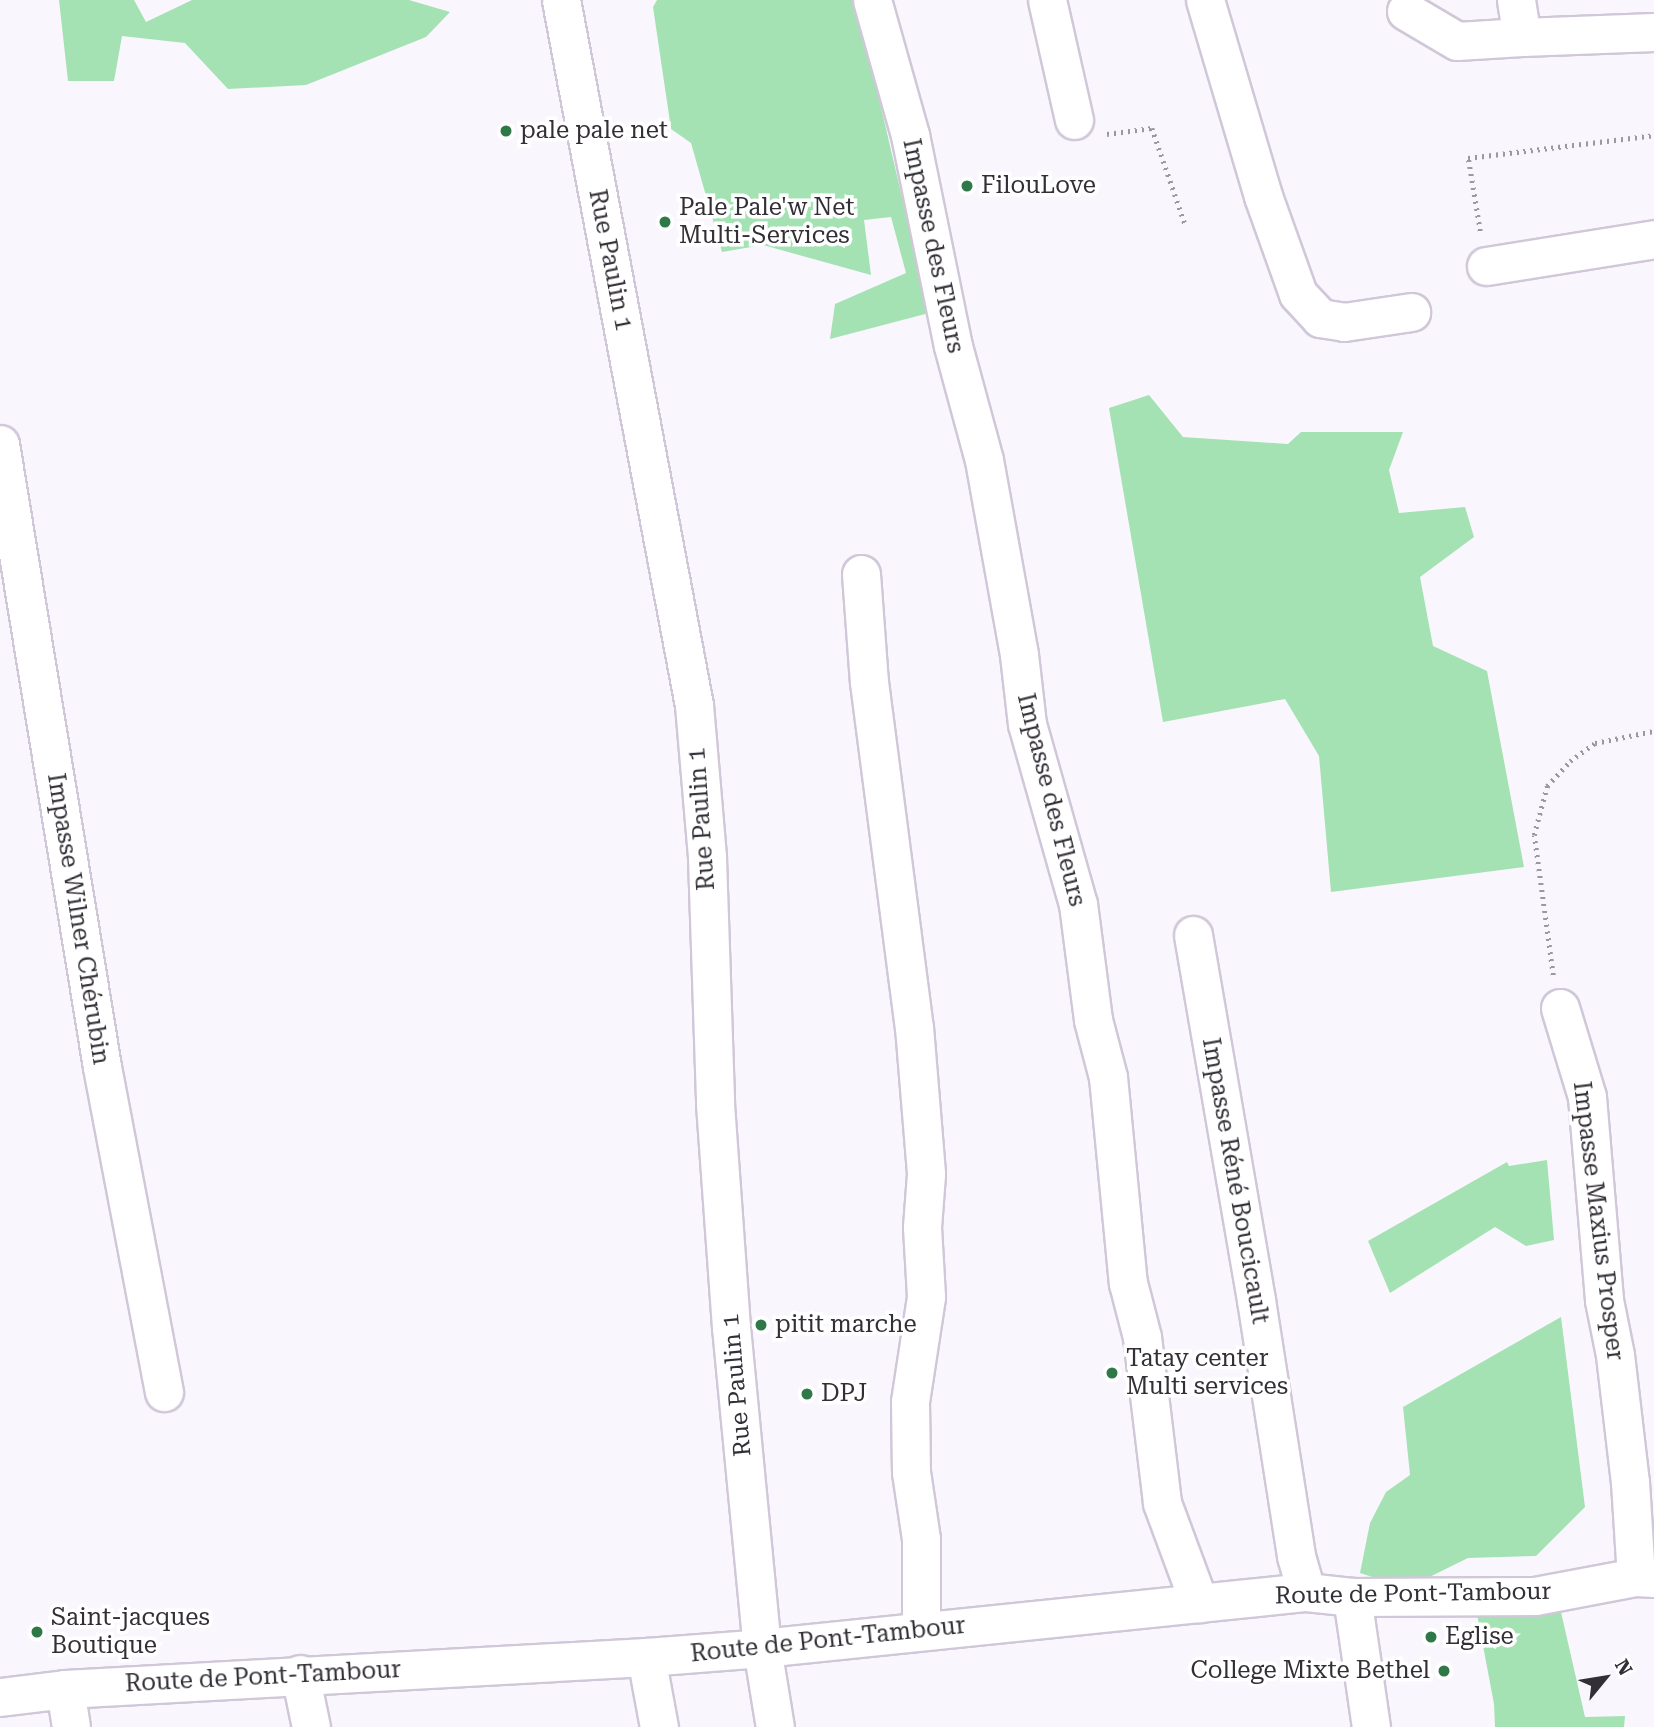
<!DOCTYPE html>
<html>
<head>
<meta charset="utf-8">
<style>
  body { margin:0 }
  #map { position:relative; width:1654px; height:1727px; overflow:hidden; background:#faf6fd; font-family:"Roboto Serif",serif }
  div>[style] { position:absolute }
  .green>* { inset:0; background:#a4e2b3 }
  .path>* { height:4.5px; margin-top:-2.25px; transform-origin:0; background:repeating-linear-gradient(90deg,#9c989f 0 2px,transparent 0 7px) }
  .roads { filter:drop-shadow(2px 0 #d0c7d9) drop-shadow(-2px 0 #d0c7d9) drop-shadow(0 2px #d0c7d9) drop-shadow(0 -2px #d0c7d9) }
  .minor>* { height:37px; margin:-18.5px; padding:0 18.5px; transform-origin:18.5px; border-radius:18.5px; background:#fff }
  .dots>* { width:19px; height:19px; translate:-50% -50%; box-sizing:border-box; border:4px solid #fff; border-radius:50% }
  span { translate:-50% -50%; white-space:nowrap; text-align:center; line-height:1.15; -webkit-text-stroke:7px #fff; paint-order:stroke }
  .poi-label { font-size:24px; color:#332f36 }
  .left { translate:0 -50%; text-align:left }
  .right { translate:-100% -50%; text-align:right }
  .street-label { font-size:24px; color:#332f36 }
  .north { position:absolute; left:1570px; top:1643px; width:70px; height:70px; -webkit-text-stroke:5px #fff; paint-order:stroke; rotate:60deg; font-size:19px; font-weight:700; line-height:28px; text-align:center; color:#332f36 }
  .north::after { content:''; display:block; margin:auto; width:24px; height:32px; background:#332f36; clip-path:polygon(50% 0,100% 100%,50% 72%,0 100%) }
</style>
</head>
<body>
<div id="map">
  <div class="green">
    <i style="clip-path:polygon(59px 0,134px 0,146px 22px,192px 0,409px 0,450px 12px,426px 37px,306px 85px,228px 89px,185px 43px,122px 36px,114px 81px,68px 81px)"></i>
    <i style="clip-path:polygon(657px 0,856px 0,929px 313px,830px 339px,835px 304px,906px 273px,891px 217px,864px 220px,871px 275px,763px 245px,722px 252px,691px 143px,671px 129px,653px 7px)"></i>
    <i style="clip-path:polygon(1149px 395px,1183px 437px,1288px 444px,1301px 432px,1403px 432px,1389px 470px,1399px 513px,1465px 507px,1474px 537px,1420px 577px,1433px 646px,1487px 671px,1524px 867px,1331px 892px,1319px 756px,1285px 699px,1163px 722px,1109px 408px)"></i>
    <i style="clip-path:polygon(1547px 1160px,1554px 1240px,1526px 1246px,1495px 1227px,1390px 1293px,1368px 1241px,1507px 1162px,1509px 1166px)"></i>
    <i style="clip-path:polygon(1561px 1317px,1585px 1507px,1536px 1556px,1468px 1558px,1407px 1588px,1360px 1573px,1370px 1523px,1386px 1492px,1410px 1475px,1403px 1407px)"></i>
    <i style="clip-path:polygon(1558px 1599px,1585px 1717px,1625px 1716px,1624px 1727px,1495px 1727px,1494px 1704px,1477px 1614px)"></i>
  </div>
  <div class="path">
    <i style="left:1107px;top:134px;width:45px;rotate:-7.6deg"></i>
    <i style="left:1152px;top:128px;width:102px;rotate:71deg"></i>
    <i style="left:1480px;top:231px;width:74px;rotate:-99.3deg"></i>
    <i style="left:1468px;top:158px;width:187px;rotate:-7deg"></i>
    <i style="left:1553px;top:975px;width:141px;rotate:-97.7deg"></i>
    <i style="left:1534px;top:835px;width:51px;rotate:-75.1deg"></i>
    <i style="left:1547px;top:786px;width:34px;rotate:-47deg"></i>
    <i style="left:1570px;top:761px;width:31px;rotate:-36deg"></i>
    <i style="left:1595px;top:743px;width:60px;rotate:-11.5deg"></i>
  </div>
  <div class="roads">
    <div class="minor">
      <i style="left:561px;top:0;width:717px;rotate:79.32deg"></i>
      <i style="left:694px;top:705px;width:154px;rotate:85.1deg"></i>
      <i style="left:707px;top:858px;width:246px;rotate:88.1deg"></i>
      <i style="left:715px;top:1104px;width:224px;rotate:85.9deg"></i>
      <i style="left:731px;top:1327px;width:322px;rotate:84.5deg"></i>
      <i style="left:762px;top:1648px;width:80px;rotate:80.7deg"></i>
      <i style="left:872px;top:0;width:140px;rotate:74.3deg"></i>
      <i style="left:910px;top:135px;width:215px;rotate:78.5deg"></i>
      <i style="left:953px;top:346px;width:118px;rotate:74.8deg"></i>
      <i style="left:984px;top:460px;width:198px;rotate:79.8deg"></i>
      <i style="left:1019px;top:655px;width:69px;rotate:83.4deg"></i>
      <i style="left:1027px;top:724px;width:187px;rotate:74.2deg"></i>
      <i style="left:1078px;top:904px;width:117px;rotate:82.6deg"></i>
      <i style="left:1093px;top:1020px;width:59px;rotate:75.3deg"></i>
      <i style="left:1108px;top:1077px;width:207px;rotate:84.5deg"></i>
      <i style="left:1128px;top:1283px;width:56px;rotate:75.5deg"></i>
      <i style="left:1142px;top:1337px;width:167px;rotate:83.1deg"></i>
      <i style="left:1162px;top:1503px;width:107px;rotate:69.7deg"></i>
      <i style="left:1047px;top:0;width:123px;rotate:77.3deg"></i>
      <i style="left:1205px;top:0;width:204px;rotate:73.5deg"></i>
      <i style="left:1263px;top:196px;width:104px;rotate:70.3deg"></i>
      <i style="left:1298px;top:294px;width:33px;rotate:47deg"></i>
      <i style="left:1320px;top:318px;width:24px;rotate:9deg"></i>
      <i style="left:1344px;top:322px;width:68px;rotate:-8.5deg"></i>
      <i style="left:1516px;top:0;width:37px;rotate:81deg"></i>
      <i style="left:1522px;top:37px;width:132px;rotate:-2.2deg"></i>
      <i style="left:1406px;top:11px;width:59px;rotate:30.5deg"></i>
      <i style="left:1457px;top:41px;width:65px;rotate:-3.5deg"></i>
      <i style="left:1486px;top:266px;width:170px;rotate:-9.1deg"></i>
      <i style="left:0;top:444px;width:631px;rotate:80.7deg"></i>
      <i style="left:102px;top:1067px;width:331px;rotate:79.2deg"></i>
      <i style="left:861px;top:574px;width:108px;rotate:85.8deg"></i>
      <i style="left:869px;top:682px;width:348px;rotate:82.6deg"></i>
      <i style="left:914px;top:1027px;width:147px;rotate:85.3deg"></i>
      <i style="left:926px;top:1174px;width:53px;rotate:94.3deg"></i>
      <i style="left:922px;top:1227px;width:70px;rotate:86.7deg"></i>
      <i style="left:926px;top:1297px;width:105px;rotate:98.7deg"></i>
      <i style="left:910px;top:1401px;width:71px;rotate:89.2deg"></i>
      <i style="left:911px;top:1472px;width:68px;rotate:81.5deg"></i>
      <i style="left:921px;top:1539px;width:92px;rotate:90deg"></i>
      <i style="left:1193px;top:935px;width:370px;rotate:80.2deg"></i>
      <i style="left:1256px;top:1300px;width:259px;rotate:81.1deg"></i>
      <i style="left:1296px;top:1556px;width:37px;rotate:74deg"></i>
      <i style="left:1560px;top:1008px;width:93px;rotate:73.1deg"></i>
      <i style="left:1587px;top:1097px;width:204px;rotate:85.2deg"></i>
      <i style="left:1604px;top:1300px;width:56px;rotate:78.7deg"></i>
      <i style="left:1615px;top:1355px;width:128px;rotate:83.3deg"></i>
      <i style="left:1630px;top:1482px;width:95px;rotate:86.4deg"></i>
      <i style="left:1352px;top:1597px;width:131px;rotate:81.7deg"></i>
      <i style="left:646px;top:1657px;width:71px;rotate:79.5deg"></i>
      <i style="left:300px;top:1674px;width:54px;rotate:78.3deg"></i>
      <i style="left:65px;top:1689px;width:38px;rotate:81deg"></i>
      <i style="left:0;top:1697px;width:65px;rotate:-7deg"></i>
      <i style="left:65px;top:1689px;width:582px;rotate:-3.15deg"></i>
      <i style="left:646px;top:1657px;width:116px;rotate:-4.4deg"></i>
      <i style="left:762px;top:1648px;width:547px;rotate:-5.88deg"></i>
      <i style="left:1306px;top:1592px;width:46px;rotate:6.2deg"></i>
      <i style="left:1352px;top:1597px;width:183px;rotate:-0.3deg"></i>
      <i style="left:1535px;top:1596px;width:103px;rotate:-10.7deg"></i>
      <i style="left:1636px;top:1577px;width:18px;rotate:3deg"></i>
    </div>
  </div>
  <div class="dots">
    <i style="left:506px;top:131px;background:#2e7947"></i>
    <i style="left:967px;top:186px;background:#2e7947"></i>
    <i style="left:665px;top:222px;background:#2e7947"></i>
    <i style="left:761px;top:1325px;background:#2e7947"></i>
    <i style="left:1112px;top:1373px;background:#2e7947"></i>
    <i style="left:807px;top:1394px;background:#2e7947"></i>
    <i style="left:37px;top:1632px;background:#2e7947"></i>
    <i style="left:1431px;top:1637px;background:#2e7947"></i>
    <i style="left:1444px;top:1671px;background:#2e7947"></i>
  </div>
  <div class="poi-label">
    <span class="left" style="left:520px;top:131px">pale pale net</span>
    <span class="left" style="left:981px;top:186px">FilouLove</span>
    <span class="left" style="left:679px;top:222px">Pale Pale'w Net<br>Multi-Services</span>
    <span class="left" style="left:775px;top:1325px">pitit marche</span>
    <span class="left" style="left:1126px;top:1373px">Tatay center<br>Multi services</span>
    <span class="left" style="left:821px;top:1394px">DPJ</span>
    <span class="left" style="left:51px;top:1632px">Saint-jacques<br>Boutique</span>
    <span class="left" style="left:1445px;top:1637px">Eglise</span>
    <span class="right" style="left:1430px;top:1671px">College Mixte Bethel</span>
  </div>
  <div class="street-label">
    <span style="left:933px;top:246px;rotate:78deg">Impasse des Fleurs</span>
    <span style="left:610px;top:260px;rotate:79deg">Rue Paulin 1</span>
    <span style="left:1051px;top:800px;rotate:76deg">Impasse des Fleurs</span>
    <span style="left:702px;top:819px;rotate:-94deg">Rue Paulin 1</span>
    <span style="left:78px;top:919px;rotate:81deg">Impasse Wilner Chérubin</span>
    <span style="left:1235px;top:1181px;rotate:80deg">Impasse Réné Boucicault</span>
    <span style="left:1598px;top:1221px;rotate:83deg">Impasse Maxius Prosper</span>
    <span style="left:737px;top:1385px;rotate:-95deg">Rue Paulin 1</span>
    <span style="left:1413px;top:1594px;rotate:-1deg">Route de Pont-Tambour</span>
    <span style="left:828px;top:1640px;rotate:-6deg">Route de Pont-Tambour</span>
    <span style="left:263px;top:1677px;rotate:-3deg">Route de Pont-Tambour</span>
  </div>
  <div class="north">N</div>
</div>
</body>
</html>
